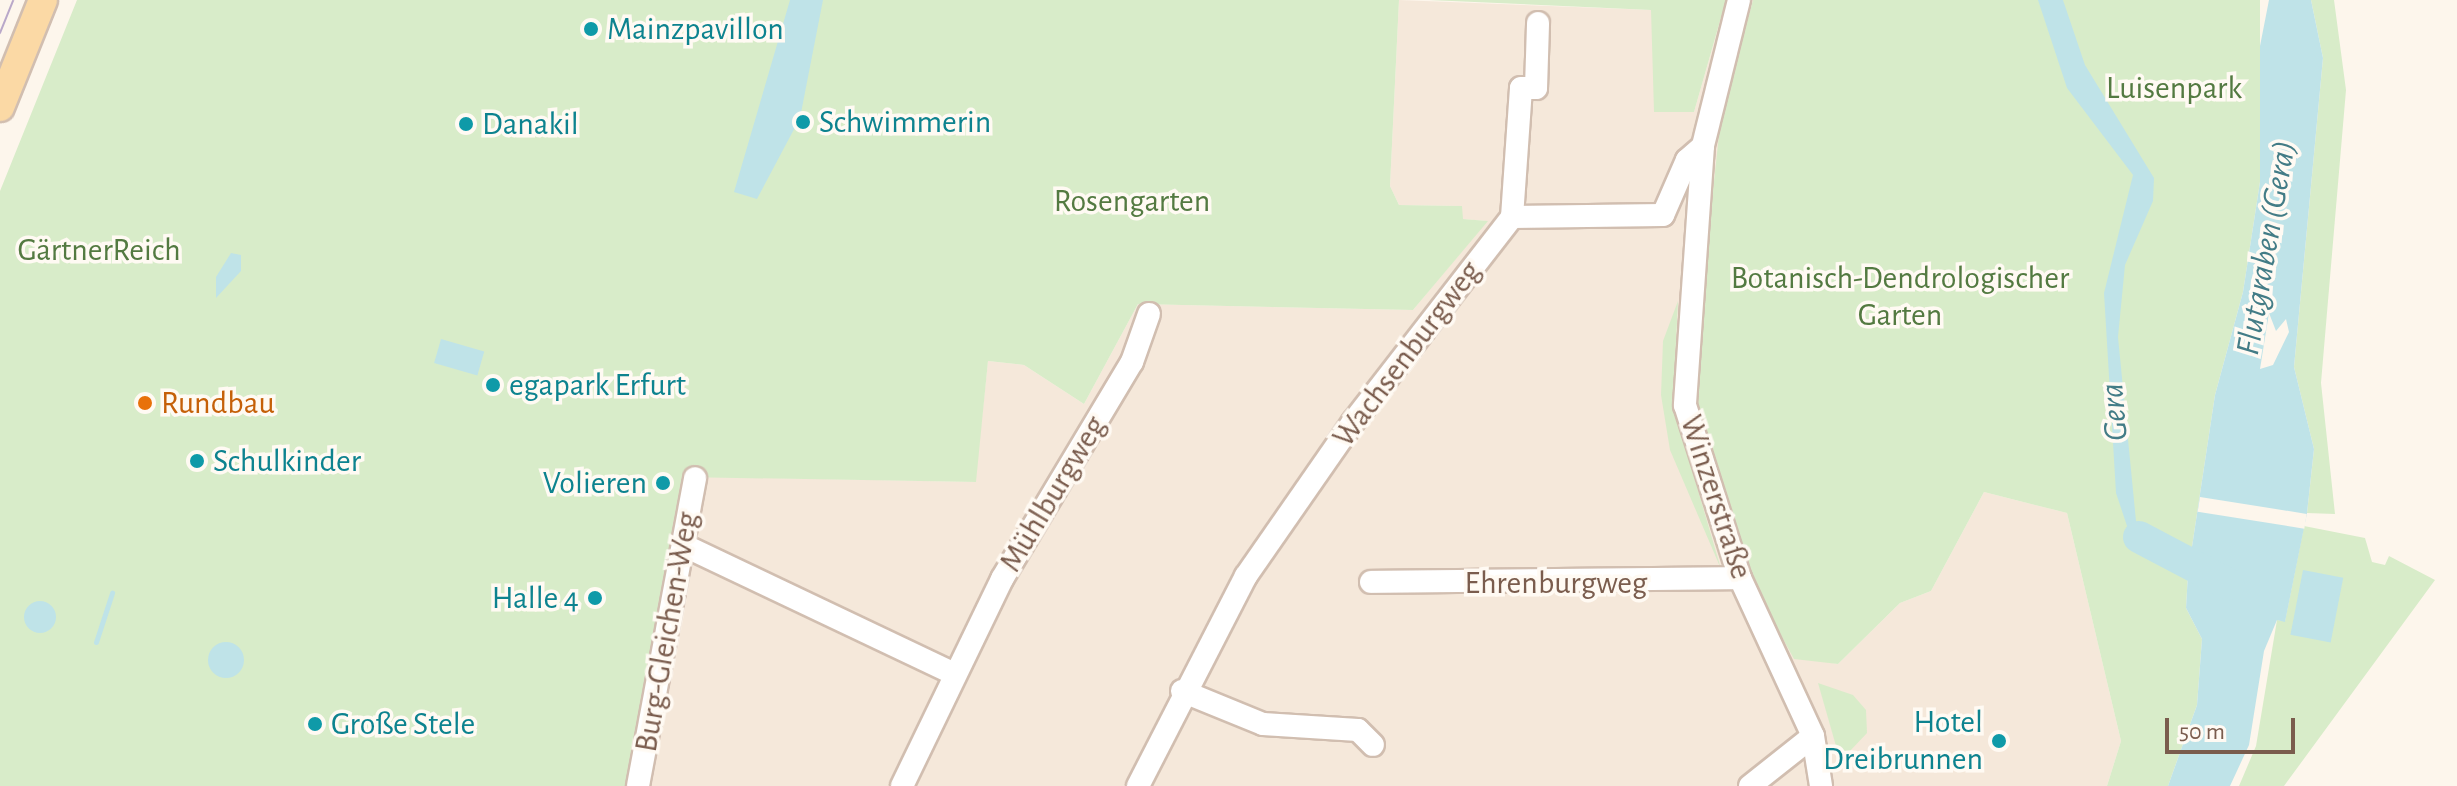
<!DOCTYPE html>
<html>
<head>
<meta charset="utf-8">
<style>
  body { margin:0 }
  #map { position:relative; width:2457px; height:786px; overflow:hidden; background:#fdf6ec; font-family:"Alegreya Sans",sans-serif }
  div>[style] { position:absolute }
  .residential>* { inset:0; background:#f5e8da }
  .green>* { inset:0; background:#d8ecc9 }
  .water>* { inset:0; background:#bfe3e8; transform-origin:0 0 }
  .round { border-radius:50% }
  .pier>* { inset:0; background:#fdf6ec; transform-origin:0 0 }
  .stream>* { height:5px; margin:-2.5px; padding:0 2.5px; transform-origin:2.5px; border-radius:2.5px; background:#bfe3e8 }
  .river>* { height:32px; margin:-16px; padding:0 16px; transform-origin:16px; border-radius:16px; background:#bfe3e8 }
  .roads { filter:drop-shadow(2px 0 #d1beb0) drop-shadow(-2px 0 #d1beb0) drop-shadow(0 2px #d1beb0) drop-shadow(0 -2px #d1beb0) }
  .minor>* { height:22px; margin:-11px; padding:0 11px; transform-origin:11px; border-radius:11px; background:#fff }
  .major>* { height:28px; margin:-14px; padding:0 14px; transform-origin:14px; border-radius:14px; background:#fbd9a5 }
  .tram>* { height:2px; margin:-1px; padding:0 1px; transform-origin:1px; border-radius:1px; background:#b9a8c9 }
  .dots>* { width:22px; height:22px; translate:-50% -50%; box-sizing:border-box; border:4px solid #fffaf3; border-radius:50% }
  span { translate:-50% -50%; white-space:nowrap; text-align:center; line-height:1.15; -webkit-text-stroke:7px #fffaf3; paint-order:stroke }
  .culture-label { font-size:32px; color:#0d838f }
  .left { translate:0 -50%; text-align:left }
  .right { translate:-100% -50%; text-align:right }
  .park-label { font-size:32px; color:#537a41 }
  .street-label { font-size:32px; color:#7a5c4d }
  .food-label { font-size:32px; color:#c56008 }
  .water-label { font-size:34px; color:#437c86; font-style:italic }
  .scale { position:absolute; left:2165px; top:718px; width:130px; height:36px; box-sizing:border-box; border:4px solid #7a5c4d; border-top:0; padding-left:10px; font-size:24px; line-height:28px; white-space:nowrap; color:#7a5c4d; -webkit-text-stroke:6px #fffaf3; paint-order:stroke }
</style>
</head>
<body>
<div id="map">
  <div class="residential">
    <i style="clip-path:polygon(1399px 0,1652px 10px,1655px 112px,1694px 112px,1726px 0,1753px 0,1742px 32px,1805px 658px,1838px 664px,1900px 603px,1931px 591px,1984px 492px,2067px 513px,2121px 741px,2107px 786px,625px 786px,682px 476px,975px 482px,988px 361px,1024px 365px,1084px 404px,1138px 304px,1413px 310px,1487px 221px,1462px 219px,1461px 206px,1399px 205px,1390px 186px)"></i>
  </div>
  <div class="green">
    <i style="clip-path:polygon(77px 0,1399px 0,1390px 186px,1399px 205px,1462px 206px,1463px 219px,1488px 221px,1413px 310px,1138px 304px,1084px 404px,1024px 365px,988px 361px,976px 482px,682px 477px,625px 786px,0 786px,0 191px)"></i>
    <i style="clip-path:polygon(1429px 0,1726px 0,1694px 112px,1654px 112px,1651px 10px)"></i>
    <i style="clip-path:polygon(1753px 0,2260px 0,2260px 182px,2243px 292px,2215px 395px,2188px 573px,2186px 608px,2202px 639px,2197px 705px,2168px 786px,2107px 786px,2121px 741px,2067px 513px,1984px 492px,1931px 591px,1900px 603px,1838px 664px,1794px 659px,1752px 582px,1698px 416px,1694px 368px,1721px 116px)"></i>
    <i style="clip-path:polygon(2311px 0,2334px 0,2346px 90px,2321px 383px,2335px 514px,2307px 513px,2314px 449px,2294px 367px,2323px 58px)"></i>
    <i style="clip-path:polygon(1678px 301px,1674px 383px,1681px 432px,1721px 569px,1670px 450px,1661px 395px,1663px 341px)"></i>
    <i style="clip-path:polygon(2304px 526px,2365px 538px,2372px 562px,2385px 565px,2389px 556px,2435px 580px,2284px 786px,2239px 786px,2256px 746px,2277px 620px,2285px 621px)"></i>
    <i style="clip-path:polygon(1818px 683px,1853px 695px,1866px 710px,1867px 733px,1850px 751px,1838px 753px)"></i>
  </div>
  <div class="water">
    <i style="clip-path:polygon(790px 0,823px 0,800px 118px,757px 199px,734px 192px)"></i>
    <i style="clip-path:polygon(2038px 0,2063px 0,2085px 65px,2154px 178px,2153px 201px,2125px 265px,2118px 337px,2136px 521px,2152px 545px,2174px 556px,2172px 571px,2135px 550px,2116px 493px,2104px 293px,2133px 175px,2067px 88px)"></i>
    <i style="clip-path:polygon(evenodd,2269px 0,2311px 0,2323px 58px,2294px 367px,2314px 449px,2307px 513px,2285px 622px,2277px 620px,2264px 651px,2249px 745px,2230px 786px,2168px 786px,2197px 705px,2202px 639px,2186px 608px,2188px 573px,2215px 395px,2243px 292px,2260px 182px,2260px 46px,2269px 0,2269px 313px,2276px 331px,2286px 319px,2289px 332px,2273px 365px,2260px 369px,2269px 313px)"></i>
    <i style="clip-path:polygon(231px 253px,241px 255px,241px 271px,216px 298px,216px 277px)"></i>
    <i style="left:441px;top:339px;width:45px;height:25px;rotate:16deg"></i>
    <i style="left:2303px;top:570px;width:41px;height:66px;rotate:11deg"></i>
    <i class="round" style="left:24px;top:601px;width:32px;height:32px"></i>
    <i class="round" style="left:208px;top:642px;width:36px;height:36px"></i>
  </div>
  <div class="pier">
    <i style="left:2200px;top:497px;width:108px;height:15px;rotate:9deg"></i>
  </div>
  <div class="stream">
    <i style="left:96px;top:642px;width:52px;rotate:-71.9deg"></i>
  </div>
  <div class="river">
    <i style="left:2139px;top:537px;width:101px;rotate:27.8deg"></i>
  </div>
  <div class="roads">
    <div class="minor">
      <i style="left:1739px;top:0;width:150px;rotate:103.9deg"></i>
      <i style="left:1703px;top:146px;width:260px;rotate:94deg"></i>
      <i style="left:1685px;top:405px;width:182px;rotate:72.4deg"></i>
      <i style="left:1740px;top:578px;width:174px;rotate:65.2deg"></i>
      <i style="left:1813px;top:736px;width:51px;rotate:80.9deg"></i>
      <i style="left:1512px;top:217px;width:151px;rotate:-0.8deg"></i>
      <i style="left:1663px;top:215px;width:60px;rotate:-66.4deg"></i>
      <i style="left:1687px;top:160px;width:21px;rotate:-41deg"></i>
      <i style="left:1512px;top:217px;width:129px;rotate:-86deg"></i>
      <i style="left:1521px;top:88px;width:15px"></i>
      <i style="left:1536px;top:88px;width:65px;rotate:-88.2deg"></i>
      <i style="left:685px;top:546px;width:297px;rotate:25.4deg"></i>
      <i style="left:1371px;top:582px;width:369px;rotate:-0.6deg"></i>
      <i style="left:1182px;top:691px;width:87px;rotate:22.2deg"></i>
      <i style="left:1263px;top:724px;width:95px;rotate:3.6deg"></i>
      <i style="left:1358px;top:730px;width:21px;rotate:45deg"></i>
      <i style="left:638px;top:786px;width:313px;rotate:-79.5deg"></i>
      <i style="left:902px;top:786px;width:230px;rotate:-64.2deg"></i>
      <i style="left:1002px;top:579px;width:253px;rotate:-59.1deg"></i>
      <i style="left:1132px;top:362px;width:51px;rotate:-70.5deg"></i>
      <i style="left:1138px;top:786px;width:236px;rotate:-62.8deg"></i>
      <i style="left:1246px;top:576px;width:188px;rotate:-55.2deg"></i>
      <i style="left:1353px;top:422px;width:259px;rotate:-52.2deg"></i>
      <i style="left:1750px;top:786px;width:80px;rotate:-38.4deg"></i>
    </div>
    <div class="major">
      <i style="left:0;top:107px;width:115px;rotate:-68.1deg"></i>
    </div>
  </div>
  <div class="tram">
    <i style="left:0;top:33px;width:35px;rotate:-68deg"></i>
  </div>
  <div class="dots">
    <i style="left:591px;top:29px;background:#0f9aa8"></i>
    <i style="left:803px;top:122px;background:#0f9aa8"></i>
    <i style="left:466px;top:124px;background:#0f9aa8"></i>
    <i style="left:493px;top:385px;background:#0f9aa8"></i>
    <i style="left:145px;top:403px;background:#e8710a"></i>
    <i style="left:197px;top:461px;background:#0f9aa8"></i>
    <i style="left:663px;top:483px;background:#0f9aa8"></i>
    <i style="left:595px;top:598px;background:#0f9aa8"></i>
    <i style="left:315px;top:724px;background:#0f9aa8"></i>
    <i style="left:1999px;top:741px;background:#0f9aa8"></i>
  </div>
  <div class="culture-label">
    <span class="left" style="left:607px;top:29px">Mainzpavillon</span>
    <span class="left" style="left:819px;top:122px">Schwimmerin</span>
    <span class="left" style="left:482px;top:124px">Danakil</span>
    <span class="left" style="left:509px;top:385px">egapark Erfurt</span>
    <span class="left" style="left:213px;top:461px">Schulkinder</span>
    <span class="right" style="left:647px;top:483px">Volieren</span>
    <span class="right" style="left:579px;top:598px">Halle 4</span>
    <span class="right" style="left:1983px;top:741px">Hotel<br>Dreibrunnen</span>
    <span class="left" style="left:331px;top:724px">Große Stele</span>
  </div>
  <div class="park-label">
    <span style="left:2174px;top:88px">Luisenpark</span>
    <span style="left:1132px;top:201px">Rosengarten</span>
    <span style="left:99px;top:250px">GärtnerReich</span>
    <span style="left:1900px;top:297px">Botanisch-Dendrologischer<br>Garten</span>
  </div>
  <div class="street-label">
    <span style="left:1407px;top:354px;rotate:-53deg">Wachsenburgweg</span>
    <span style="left:1053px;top:494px;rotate:-59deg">Mühlburgweg</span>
    <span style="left:1716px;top:497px;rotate:72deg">Winzerstraße</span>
    <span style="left:1556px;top:583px">Ehrenburgweg</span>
    <span style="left:667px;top:632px;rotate:-80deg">Burg-Gleichen-Weg</span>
  </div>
  <div class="food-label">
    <span class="left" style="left:161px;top:403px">Rundbau</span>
  </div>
  <div class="water-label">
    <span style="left:2267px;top:248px;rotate:-80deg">Flutgraben (Gera)</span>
    <span style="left:2115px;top:412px;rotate:-95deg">Gera</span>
  </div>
  <div class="scale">50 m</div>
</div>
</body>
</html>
